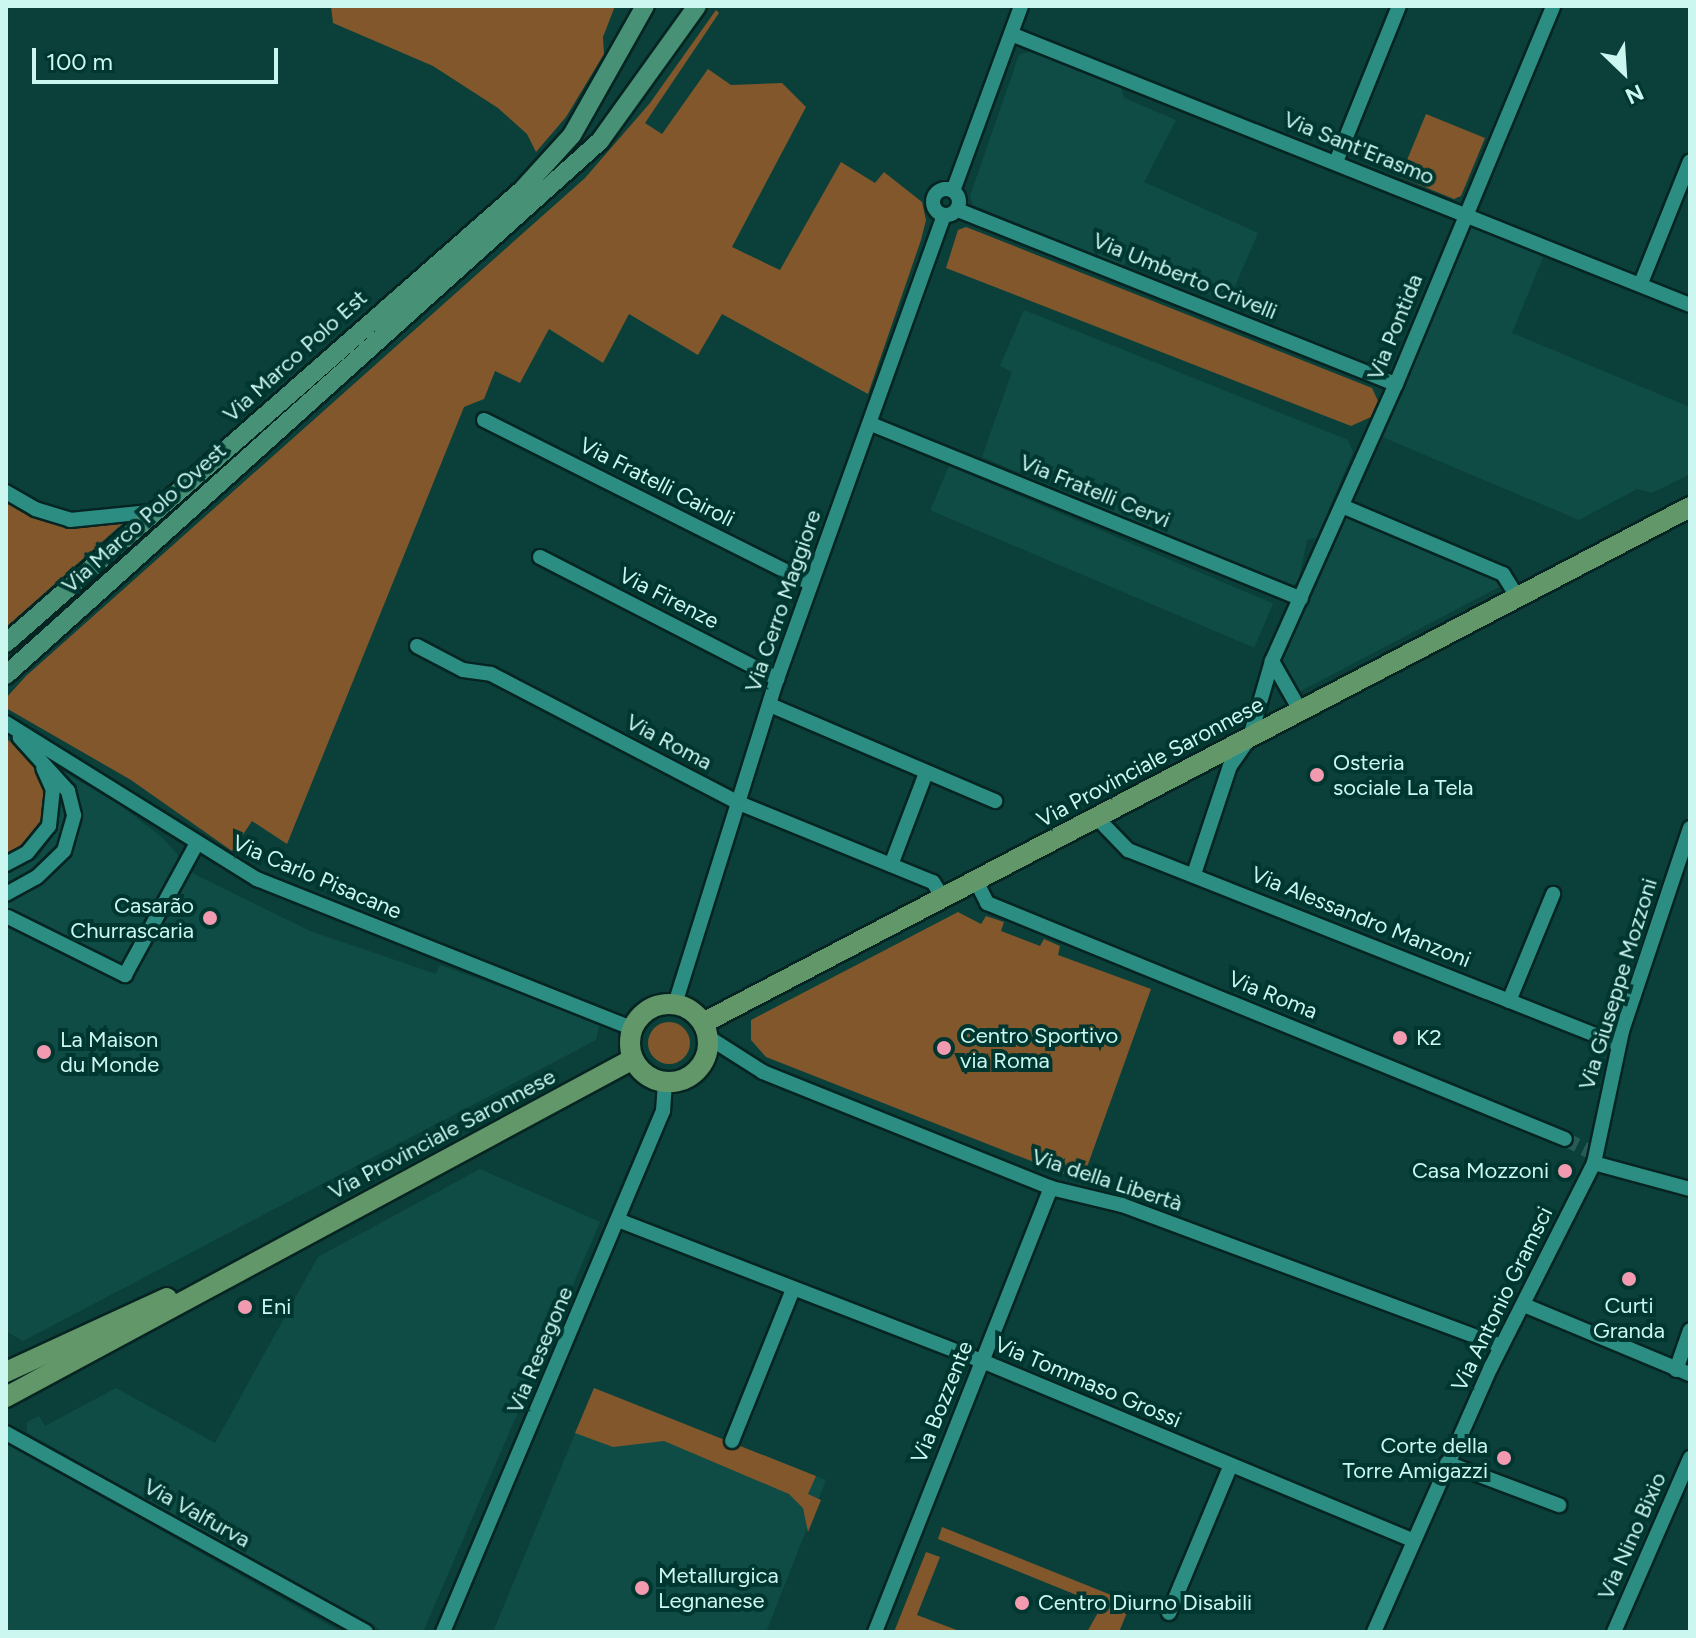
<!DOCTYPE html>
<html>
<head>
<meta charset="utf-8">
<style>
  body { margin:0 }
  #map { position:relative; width:1696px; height:1638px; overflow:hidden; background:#0b403a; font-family:Figtree,sans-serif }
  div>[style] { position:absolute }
  .built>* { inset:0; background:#0f4c46; transform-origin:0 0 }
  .green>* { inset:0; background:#82572b }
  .round { border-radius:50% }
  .street-tunnel>* { height:14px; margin-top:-7px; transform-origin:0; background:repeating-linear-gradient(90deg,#285b55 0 14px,transparent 0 21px) }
  .roads { filter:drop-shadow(2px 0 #062421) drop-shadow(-2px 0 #062421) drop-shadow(0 2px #062421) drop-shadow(0 -2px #062421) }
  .street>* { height:14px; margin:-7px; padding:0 7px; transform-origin:7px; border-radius:7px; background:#2c8e83 }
  .street>.ring { margin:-7px; padding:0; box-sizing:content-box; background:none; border:14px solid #2c8e83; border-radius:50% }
  .secondary>* { height:18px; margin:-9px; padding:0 9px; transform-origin:9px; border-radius:9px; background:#479276 }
  .primary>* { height:20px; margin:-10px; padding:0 10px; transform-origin:10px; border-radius:10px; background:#629769 }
  .primary>.ring { margin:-10px; padding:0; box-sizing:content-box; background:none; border:20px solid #629769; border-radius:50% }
  .dots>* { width:22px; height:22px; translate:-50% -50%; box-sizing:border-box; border:4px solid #003630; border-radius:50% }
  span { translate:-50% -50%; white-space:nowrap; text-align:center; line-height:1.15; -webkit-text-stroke:8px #003630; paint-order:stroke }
  .street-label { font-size:22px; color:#ccf7f0 }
  .poi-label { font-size:22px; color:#ccf7f0 }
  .left { translate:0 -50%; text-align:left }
  .right { translate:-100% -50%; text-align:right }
  .frame { position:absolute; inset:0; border:8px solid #ccf7f0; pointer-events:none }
  .north { position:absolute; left:1584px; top:32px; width:80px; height:80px; -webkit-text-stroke:6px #003630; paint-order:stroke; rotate:155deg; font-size:22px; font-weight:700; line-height:32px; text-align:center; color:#ccf7f0 }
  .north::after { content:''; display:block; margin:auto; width:28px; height:36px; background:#ccf7f0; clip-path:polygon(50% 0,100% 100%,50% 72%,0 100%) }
  .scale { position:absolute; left:32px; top:48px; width:246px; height:36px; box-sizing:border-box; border:4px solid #ccf7f0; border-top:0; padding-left:10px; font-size:24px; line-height:28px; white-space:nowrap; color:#ccf7f0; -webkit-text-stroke:6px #003630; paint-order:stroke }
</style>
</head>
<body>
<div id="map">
  <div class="built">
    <i style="clip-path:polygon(1030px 51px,1121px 88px,1124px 98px,1176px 120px,1144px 182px,1258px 233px,1228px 302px,1127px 261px,1121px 267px,973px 205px,970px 196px,1019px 55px)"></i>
    <i style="clip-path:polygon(1466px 221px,1545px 252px,1512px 333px,1690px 407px,1688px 475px,1652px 493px,1637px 489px,1579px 520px,1380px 436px)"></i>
    <i style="clip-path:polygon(1024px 310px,1348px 440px,1353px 452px,1317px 538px,1307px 540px,1298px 583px,1289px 586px,982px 457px,1012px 372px,1000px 366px)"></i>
    <i style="left:949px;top:466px;width:352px;height:48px;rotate:23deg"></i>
    <i style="clip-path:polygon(1345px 513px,1505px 584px,1297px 693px,1274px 656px)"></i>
    <i style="clip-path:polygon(56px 767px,120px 805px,164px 839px,194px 874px,310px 931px,436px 974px,440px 965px,600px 1022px,596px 1040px,23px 1341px,6px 1331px,6px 872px,38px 858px,59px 823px,62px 799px)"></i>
    <i style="clip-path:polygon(480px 1169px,600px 1222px,423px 1632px,384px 1632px,27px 1433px,27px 1422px,39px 1416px,45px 1426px,116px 1388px,215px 1443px,318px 1257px)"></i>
    <i style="clip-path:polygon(594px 1388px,826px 1480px,766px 1632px,493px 1632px)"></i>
    <i style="clip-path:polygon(6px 1443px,341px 1632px,6px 1632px)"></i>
  </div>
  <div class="green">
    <i style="clip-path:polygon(331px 6px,615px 6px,603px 37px,604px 54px,566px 117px,536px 152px,527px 134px,498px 108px,433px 66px,333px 23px)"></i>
    <i style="clip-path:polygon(716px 10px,719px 13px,645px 123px,662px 134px,708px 69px,731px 85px,782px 83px,806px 107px,732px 247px,780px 270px,841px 162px,875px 183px,884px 172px,922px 202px,926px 220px,921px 240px,868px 394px,722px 314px,698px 355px,629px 314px,603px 363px,549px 329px,520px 383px,495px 371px,484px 399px,464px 407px,287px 844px,252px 821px,232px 851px,131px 780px,6px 708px,6px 698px,26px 676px,585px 178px,650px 103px)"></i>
    <i style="clip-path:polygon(1426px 114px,1485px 138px,1461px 196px,1454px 199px,1400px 177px)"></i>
    <i style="clip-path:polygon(966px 227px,1372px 388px,1378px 401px,1371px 417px,1351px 426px,946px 268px,958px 230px)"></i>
    <i style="clip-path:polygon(6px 502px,33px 518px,61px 526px,122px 524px,6px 627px)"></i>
    <i style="clip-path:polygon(6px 738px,37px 766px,45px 795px,43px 822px,32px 837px,6px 856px)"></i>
    <i style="clip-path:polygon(958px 912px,981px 924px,986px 916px,1004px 922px,1001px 931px,1040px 946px,1044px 939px,1060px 946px,1058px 955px,1151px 989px,1082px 1181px,766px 1057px,751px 1040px,751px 1020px)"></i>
    <i class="round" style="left:648px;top:1022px;width:42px;height:42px"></i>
    <i style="clip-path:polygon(594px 1388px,816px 1476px,808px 1494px,821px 1500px,808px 1532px,803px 1508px,789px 1494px,664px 1441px,613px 1447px,575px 1433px)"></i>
    <i style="clip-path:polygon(942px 1527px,1131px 1603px,1119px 1632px,1087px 1632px,1100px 1609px,1090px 1595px,1079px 1596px,938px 1539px)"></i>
    <i style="clip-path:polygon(926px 1552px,940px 1557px,917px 1615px,962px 1632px,894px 1632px)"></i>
  </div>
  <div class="street-tunnel">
    <i style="left:1565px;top:1139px;width:34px;rotate:27deg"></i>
  </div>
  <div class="roads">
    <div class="street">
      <i style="left:1011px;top:34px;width:731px;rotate:21.76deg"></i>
      <i style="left:1336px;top:162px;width:168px;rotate:-68deg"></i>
      <i class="ring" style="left:933px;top:189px;width:12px;height:12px"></i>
      <i style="left:953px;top:191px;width:197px;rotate:-69.8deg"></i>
      <i style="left:958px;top:210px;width:471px;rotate:21.7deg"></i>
      <i style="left:1641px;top:283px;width:131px;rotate:-68.1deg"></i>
      <i style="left:484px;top:420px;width:364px;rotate:26.6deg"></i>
      <i style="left:871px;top:424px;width:464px;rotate:22.1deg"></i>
      <i style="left:6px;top:492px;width:34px;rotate:30deg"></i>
      <i style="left:35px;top:509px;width:37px;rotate:17deg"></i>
      <i style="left:70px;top:520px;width:88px;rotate:-5.8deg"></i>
      <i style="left:1342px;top:506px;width:175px;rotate:22.9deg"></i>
      <i style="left:1503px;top:574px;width:25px;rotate:58deg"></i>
      <i style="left:540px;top:557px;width:267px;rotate:27.2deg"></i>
      <i style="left:417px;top:646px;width:52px;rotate:27.6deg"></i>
      <i style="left:463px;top:670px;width:28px;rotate:8deg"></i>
      <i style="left:491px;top:674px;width:280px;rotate:27.5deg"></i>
      <i style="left:739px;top:803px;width:209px;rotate:22.2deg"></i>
      <i style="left:933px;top:882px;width:19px;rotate:58deg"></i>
      <i style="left:1272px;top:661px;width:56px;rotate:60.3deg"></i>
      <i style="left:770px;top:705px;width:245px;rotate:23.1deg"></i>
      <i style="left:6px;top:723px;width:296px;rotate:31.9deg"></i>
      <i style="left:257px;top:879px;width:404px;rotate:21.7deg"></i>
      <i style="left:1097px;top:818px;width:45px;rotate:45.9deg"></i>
      <i style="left:1128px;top:850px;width:527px;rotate:21.6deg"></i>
      <i style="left:6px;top:864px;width:24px;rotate:-28deg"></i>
      <i style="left:27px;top:853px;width:35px;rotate:-51deg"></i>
      <i style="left:49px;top:826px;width:36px;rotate:-84deg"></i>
      <i style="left:53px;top:790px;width:24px;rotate:-114deg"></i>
      <i style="left:891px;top:865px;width:98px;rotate:-69.2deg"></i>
      <i style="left:1194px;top:874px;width:114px;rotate:-71.6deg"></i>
      <i style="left:1230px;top:766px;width:35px;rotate:-55deg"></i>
      <i style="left:1250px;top:737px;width:79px;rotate:-73.9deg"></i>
      <i style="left:1272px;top:661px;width:303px;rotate:-65.9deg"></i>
      <i style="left:1396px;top:384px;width:409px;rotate:-67.4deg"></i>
      <i style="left:976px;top:881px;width:25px;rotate:63deg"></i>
      <i style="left:987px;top:903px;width:624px;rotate:22.21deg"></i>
      <i style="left:6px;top:894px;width:35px;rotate:-29deg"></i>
      <i style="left:37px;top:877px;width:37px;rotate:-44deg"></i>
      <i style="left:64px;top:851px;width:37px;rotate:-74deg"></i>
      <i style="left:74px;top:815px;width:25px;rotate:-104deg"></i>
      <i style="left:68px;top:791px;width:72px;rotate:-132.2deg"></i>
      <i style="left:8px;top:917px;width:131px;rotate:26.4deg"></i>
      <i style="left:125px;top:975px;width:148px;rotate:-61.4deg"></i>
      <i style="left:1509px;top:1001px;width:116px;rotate:-67.6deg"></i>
      <i style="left:675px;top:1004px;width:341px;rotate:-72.6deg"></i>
      <i style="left:777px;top:679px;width:492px;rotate:-70.2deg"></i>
      <i style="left:708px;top:1037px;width:65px;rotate:32.5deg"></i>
      <i style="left:763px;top:1072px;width:310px;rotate:21.9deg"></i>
      <i style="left:1051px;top:1188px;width:73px;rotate:13.5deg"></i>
      <i style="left:1122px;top:1205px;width:404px;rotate:20.4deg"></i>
      <i style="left:1594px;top:1163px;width:99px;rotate:15.2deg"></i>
      <i style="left:618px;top:1220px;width:390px;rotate:21.2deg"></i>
      <i style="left:982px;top:1361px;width:467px;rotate:22.6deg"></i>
      <i style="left:1524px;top:1305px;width:180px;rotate:22.6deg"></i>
      <i style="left:1676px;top:1370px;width:42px;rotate:-70.7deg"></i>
      <i style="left:6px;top:1433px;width:411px;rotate:28.9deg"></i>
      <i style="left:732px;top:1441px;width:164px;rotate:-68.1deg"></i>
      <i style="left:1447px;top:1463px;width:120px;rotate:20.6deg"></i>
      <i style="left:1169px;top:1613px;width:158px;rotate:-67.3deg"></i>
      <i style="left:443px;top:1632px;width:566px;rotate:-67.11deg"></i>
      <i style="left:663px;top:1111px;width:29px;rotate:-86deg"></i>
      <i style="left:875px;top:1632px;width:478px;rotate:-68.4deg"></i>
      <i style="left:1374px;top:1632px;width:290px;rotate:-66.2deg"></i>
      <i style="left:1491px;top:1367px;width:229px;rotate:-63.2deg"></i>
      <i style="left:1594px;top:1163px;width:135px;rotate:-78deg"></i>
      <i style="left:1622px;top:1031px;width:214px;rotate:-71.5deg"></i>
      <i style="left:1614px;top:1632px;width:190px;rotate:-66.4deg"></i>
    </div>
    <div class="secondary">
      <i style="left:6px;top:643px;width:687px;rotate:-41.28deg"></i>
      <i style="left:522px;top:190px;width:74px;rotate:-47.7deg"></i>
      <i style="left:572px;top:135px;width:148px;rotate:-60.5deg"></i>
      <i style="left:6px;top:675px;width:799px;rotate:-41.96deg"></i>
      <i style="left:600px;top:141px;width:166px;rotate:-54.3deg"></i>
    </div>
    <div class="primary">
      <i class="ring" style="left:630px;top:1004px;width:58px;height:58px"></i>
      <i style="left:703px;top:1023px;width:1114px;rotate:-27.6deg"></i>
      <i style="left:6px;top:1372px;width:177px;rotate:-24.7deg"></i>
      <i style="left:6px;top:1397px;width:712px;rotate:-28.33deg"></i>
    </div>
  </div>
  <div class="dots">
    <i style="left:1317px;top:775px;background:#f29aaf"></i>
    <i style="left:210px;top:918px;background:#f29aaf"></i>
    <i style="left:1400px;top:1038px;background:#f29aaf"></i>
    <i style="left:944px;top:1048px;background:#f29aaf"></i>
    <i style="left:44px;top:1052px;background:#f29aaf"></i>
    <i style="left:1565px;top:1171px;background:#f29aaf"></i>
    <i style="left:1629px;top:1279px;background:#f29aaf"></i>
    <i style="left:245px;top:1307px;background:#f29aaf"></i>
    <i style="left:1504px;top:1458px;background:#f29aaf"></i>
    <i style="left:642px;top:1588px;background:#f29aaf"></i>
    <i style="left:1022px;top:1603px;background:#f29aaf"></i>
  </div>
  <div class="street-label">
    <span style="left:1359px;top:148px;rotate:22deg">Via Sant'Erasmo</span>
    <span style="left:1185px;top:276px;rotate:22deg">Via Umberto Crivelli</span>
    <span style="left:1395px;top:327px;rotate:-68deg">Via Pontida</span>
    <span style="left:295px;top:356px;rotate:-42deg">Via Marco Polo Est</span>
    <span style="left:657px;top:482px;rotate:27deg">Via Fratelli Cairoli</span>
    <span style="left:1095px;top:491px;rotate:22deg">Via Fratelli Cervi</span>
    <span style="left:144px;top:518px;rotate:-42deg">Via Marco Polo Ovest</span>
    <span style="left:669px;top:598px;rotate:27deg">Via Firenze</span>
    <span style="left:783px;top:601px;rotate:-71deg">Via Cerro Maggiore</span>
    <span style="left:669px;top:742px;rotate:28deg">Via Roma</span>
    <span style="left:1150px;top:762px;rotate:-28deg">Via Provinciale Saronnese</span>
    <span style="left:317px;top:877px;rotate:23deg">Via Carlo Pisacane</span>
    <span style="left:1361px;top:917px;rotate:22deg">Via Alessandro Manzoni</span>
    <span style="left:1618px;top:984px;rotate:-73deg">Via Giuseppe Mozzoni</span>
    <span style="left:1273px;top:995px;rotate:22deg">Via Roma</span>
    <span style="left:442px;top:1134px;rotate:-28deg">Via Provinciale Saronnese</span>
    <span style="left:1107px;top:1180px;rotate:18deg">Via della Libertà</span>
    <span style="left:1502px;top:1299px;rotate:-64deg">Via Antonio Gramsci</span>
    <span style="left:540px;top:1350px;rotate:-67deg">Via Resegone</span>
    <span style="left:1088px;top:1382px;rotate:23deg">Via Tommaso Grossi</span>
    <span style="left:942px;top:1402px;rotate:-68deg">Via Bozzente</span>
    <span style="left:197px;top:1513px;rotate:29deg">Via Valfurva</span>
    <span style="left:1632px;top:1536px;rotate:-66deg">Via Nino Bixio</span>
  </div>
  <div class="poi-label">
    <span class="left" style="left:1333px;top:775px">Osteria<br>sociale La Tela</span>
    <span class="right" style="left:194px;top:918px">Casarão<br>Churrascaria</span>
    <span class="left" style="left:960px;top:1048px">Centro Sportivo<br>via Roma</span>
    <span class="left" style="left:1416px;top:1038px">K2</span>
    <span class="left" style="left:60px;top:1052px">La Maison<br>du Monde</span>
    <span class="right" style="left:1549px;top:1171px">Casa Mozzoni</span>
    <span style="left:1629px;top:1318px">Curti<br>Granda</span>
    <span class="left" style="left:261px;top:1307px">Eni</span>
    <span class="right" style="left:1488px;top:1458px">Corte della<br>Torre Amigazzi</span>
    <span class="left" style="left:658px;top:1588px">Metallurgica<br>Legnanese</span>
    <span class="left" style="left:1038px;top:1603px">Centro Diurno Disabili</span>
  </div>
  <div class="frame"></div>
  <div class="north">N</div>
  <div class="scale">100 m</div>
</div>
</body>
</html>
